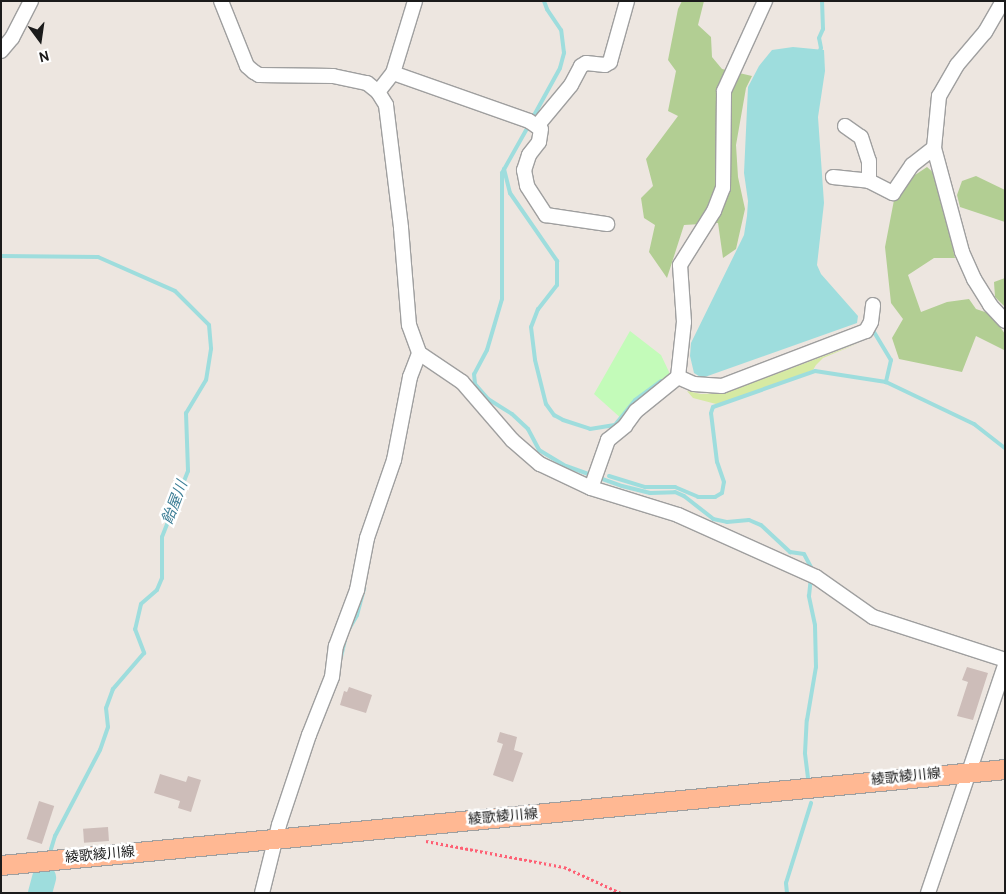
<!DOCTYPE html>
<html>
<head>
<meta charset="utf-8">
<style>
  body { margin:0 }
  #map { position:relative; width:1006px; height:894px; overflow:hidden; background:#ede6e0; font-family:Overpass,"Noto Sans JP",sans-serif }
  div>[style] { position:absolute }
  .grass>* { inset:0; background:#d6eaa3 }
  .forest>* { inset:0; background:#b2ce93 }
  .park>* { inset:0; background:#c3fbb9 }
  .water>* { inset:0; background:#9edddd }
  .stream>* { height:4px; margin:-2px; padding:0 2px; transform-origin:2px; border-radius:2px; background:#9edddd }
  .river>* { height:24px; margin:-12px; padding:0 12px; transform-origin:12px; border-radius:12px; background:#9edddd }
  .building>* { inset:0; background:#cdbdb9; transform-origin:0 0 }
  .path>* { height:2.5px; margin-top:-1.25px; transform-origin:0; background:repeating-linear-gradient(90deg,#fe6074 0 2.5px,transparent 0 5px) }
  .roads { filter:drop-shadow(1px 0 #9f9f9f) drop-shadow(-1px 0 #9f9f9f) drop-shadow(0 1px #9f9f9f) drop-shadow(0 -1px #9f9f9f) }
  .minor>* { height:14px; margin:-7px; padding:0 7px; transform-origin:7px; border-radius:7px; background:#fff }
  .major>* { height:19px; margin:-9.5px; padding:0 9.5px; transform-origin:9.5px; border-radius:9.5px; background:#ffb893 }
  span { translate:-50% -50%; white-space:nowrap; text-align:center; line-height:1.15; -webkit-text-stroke:5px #fff; paint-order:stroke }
  .street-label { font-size:14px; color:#1b1b1b }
  .water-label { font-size:15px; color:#3d7e96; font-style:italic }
  .frame { position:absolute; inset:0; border:2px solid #1b1b1b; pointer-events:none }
  .north { position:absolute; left:15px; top:15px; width:50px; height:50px; -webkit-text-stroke:4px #fff; paint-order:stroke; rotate:166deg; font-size:14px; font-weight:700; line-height:20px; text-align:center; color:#1b1b1b }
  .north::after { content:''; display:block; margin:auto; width:18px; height:22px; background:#1b1b1b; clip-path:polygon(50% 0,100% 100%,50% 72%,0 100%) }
</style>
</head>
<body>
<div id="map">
  <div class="grass">
    <i style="clip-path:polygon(859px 343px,823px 358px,816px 365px,813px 370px,720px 405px,693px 398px,687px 391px,701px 394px,725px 393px)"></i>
  </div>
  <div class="forest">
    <i style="clip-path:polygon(682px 1px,704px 1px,698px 25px,711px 37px,712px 57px,722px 69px,752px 76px,746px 88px,736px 145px,738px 177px,745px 209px,736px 249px,723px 258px,718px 223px,684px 225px,667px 278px,649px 252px,655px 225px,644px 218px,641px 198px,653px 186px,646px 159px,678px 116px,668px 111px,676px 71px,668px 60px,678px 9px)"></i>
    <i style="clip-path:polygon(927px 167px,936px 175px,955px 258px,934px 258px,908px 275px,921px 312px,947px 302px,969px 299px,976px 309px,991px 314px,1005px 334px,1004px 350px,976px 336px,962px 372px,899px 359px,892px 338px,903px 319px,891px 303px,885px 247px,894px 200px,909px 179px)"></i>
    <i style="clip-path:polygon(976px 176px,1005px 190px,1005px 222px,960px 207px,957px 195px,962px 181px)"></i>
    <i style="clip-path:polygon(1005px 278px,1005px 307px,995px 297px,994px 282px)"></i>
  </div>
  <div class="park">
    <i style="clip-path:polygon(630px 331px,661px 355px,670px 374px,664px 382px,635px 402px,623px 420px,594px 394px)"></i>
  </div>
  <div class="water">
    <i style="clip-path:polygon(793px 47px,824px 50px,825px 71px,818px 117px,824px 203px,817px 265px,821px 274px,858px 316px,857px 323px,702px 378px,694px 373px,690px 356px,691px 343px,744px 235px,747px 216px,748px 201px,744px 173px,748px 87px,759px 66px,772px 50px)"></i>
  </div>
  <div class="stream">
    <i style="left:819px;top:53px;width:5px;rotate:-68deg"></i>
    <i style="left:821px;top:48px;width:10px;rotate:-101deg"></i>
    <i style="left:819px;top:38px;width:10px;rotate:-66deg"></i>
    <i style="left:823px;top:29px;width:28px;rotate:-92deg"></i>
    <i style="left:532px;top:119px;width:58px;rotate:-61.2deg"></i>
    <i style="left:560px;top:68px;width:16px;rotate:-75deg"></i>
    <i style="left:564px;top:53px;width:23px;rotate:-97deg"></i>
    <i style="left:561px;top:30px;width:25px;rotate:-124deg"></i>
    <i style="left:547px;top:9px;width:9px;rotate:-111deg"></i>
    <i style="left:529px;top:125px;width:55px;rotate:119.4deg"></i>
    <i style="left:502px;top:173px;width:126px;rotate:90deg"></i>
    <i style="left:502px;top:299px;width:53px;rotate:106.4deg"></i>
    <i style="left:487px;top:350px;width:27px;rotate:118deg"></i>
    <i style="left:474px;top:374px;width:10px;rotate:84deg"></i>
    <i style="left:475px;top:384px;width:20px;rotate:49deg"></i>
    <i style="left:488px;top:399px;width:28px;rotate:32deg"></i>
    <i style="left:512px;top:414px;width:22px;rotate:43deg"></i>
    <i style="left:528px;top:429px;width:24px;rotate:62deg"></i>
    <i style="left:539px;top:450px;width:31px;rotate:31deg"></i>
    <i style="left:566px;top:466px;width:59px;rotate:19.7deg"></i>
    <i style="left:622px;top:486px;width:29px;rotate:14deg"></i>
    <i style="left:650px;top:493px;width:25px;rotate:-2deg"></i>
    <i style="left:675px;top:492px;width:10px;rotate:24deg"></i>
    <i style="left:684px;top:496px;width:37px;rotate:38deg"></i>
    <i style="left:713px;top:519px;width:14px;rotate:12deg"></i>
    <i style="left:727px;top:522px;width:22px;rotate:-5deg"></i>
    <i style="left:749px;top:520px;width:13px;rotate:23deg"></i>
    <i style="left:761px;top:525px;width:40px;rotate:43deg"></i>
    <i style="left:790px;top:552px;width:14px;rotate:8deg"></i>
    <i style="left:804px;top:554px;width:19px;rotate:62deg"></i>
    <i style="left:504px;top:169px;width:25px;rotate:76deg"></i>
    <i style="left:510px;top:193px;width:83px;rotate:55.3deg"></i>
    <i style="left:557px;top:261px;width:24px;rotate:90deg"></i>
    <i style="left:557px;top:285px;width:31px;rotate:128deg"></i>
    <i style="left:538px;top:309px;width:19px;rotate:111deg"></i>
    <i style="left:531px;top:327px;width:33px;rotate:83deg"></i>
    <i style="left:535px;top:360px;width:45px;rotate:76deg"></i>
    <i style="left:546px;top:404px;width:14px;rotate:54deg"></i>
    <i style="left:554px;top:415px;width:10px;rotate:29deg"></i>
    <i style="left:563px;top:420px;width:28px;rotate:18deg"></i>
    <i style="left:590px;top:429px;width:25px;rotate:-9deg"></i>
    <i style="left:615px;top:425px;width:32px;rotate:-51deg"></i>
    <i style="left:635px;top:400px;width:32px;rotate:-36deg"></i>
    <i style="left:1px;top:256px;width:97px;rotate:0.6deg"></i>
    <i style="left:98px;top:257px;width:84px;rotate:23.8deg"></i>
    <i style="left:175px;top:291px;width:48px;rotate:45deg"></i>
    <i style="left:209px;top:325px;width:24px;rotate:85deg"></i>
    <i style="left:211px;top:349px;width:31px;rotate:99deg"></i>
    <i style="left:206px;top:380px;width:39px;rotate:121deg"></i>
    <i style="left:186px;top:413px;width:58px;rotate:88deg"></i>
    <i style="left:188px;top:471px;width:71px;rotate:111.5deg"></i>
    <i style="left:162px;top:537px;width:41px;rotate:90deg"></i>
    <i style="left:162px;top:578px;width:13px;rotate:113deg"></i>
    <i style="left:157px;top:590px;width:21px;rotate:139deg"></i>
    <i style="left:141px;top:604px;width:26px;rotate:103deg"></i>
    <i style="left:135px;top:629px;width:26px;rotate:69deg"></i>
    <i style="left:144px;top:653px;width:48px;rotate:130.7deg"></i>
    <i style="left:113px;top:689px;width:20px;rotate:110deg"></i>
    <i style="left:106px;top:708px;width:19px;rotate:84deg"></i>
    <i style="left:108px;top:727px;width:24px;rotate:109deg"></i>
    <i style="left:100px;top:750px;width:97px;rotate:117.6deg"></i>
    <i style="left:55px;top:836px;width:14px;rotate:107deg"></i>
    <i style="left:874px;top:332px;width:33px;rotate:59deg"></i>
    <i style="left:891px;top:360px;width:23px;rotate:103deg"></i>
    <i style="left:609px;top:476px;width:38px;rotate:17deg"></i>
    <i style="left:645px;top:487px;width:30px"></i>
    <i style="left:675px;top:487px;width:25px;rotate:23deg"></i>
    <i style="left:698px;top:497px;width:17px"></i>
    <i style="left:715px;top:497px;width:8px;rotate:-30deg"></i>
    <i style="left:722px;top:493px;width:11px;rotate:-80deg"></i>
    <i style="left:724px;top:482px;width:21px;rotate:-109deg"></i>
    <i style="left:717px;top:462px;width:49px;rotate:-97deg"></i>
    <i style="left:711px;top:413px;width:6px;rotate:-72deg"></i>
    <i style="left:713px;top:407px;width:108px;rotate:-19.4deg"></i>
    <i style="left:815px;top:371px;width:72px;rotate:8.8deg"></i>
    <i style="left:886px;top:382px;width:98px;rotate:25.5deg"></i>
    <i style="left:974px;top:424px;width:39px;rotate:38deg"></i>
    <i style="left:349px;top:629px;width:16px;rotate:-60deg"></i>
    <i style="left:357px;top:615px;width:28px;rotate:-75deg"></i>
    <i style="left:341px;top:657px;width:17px;rotate:-77deg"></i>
    <i style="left:808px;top:778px;width:25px;rotate:-97deg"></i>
    <i style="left:805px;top:753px;width:33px;rotate:-87deg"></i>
    <i style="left:807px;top:720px;width:54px;rotate:-80.4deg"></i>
    <i style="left:816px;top:667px;width:42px;rotate:-91.4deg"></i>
    <i style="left:815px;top:625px;width:30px;rotate:-102deg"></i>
    <i style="left:809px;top:596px;width:19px;rotate:-84deg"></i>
    <i style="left:787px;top:893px;width:10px;rotate:-96deg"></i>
    <i style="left:786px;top:883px;width:84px;rotate:-72.6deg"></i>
  </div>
  <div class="river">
    <i style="left:40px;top:893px;width:16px;rotate:-75deg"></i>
  </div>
  <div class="building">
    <i style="clip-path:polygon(967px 667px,988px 673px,973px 720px,957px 716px,968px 682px,962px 680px)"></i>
    <i style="clip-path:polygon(349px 687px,372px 695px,366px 713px,340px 705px,344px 691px,347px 692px)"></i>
    <i style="clip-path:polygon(500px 732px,517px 737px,514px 750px,523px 753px,513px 782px,493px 775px,503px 744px,497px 742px)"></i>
    <i style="clip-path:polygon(160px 774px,186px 782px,188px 776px,201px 780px,191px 812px,178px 808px,180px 801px,154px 793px)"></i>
    <i style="left:39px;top:801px;width:16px;height:40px;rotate:18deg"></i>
    <i style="left:108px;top:827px;width:14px;height:25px;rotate:86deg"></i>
  </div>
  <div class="path">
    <i style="left:426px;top:841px;width:140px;rotate:10.7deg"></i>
    <i style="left:564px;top:867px;width:63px;rotate:24.5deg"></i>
  </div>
  <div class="roads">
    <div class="minor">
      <i style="left:221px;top:1px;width:70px;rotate:68.2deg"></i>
      <i style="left:247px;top:66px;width:9px;rotate:41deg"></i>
      <i style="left:254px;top:72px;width:6px;rotate:31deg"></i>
      <i style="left:259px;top:75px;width:74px;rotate:0.8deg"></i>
      <i style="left:333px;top:76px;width:35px;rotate:12deg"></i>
      <i style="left:367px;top:83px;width:14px;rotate:39deg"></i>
      <i style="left:378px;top:92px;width:15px;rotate:58deg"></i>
      <i style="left:386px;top:105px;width:124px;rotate:83deg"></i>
      <i style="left:401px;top:228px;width:97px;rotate:85.3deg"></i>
      <i style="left:409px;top:325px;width:30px;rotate:70deg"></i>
      <i style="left:419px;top:353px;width:52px;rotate:34deg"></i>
      <i style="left:462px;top:382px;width:77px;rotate:49.2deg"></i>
      <i style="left:512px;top:440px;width:37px;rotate:41deg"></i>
      <i style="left:540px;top:464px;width:56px;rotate:25.2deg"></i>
      <i style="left:591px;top:488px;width:91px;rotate:17.2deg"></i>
      <i style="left:678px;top:515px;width:151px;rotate:24.2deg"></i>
      <i style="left:816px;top:577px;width:70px;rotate:35.1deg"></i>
      <i style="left:873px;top:617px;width:139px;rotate:18deg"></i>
      <i style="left:1003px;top:1px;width:36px;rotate:120deg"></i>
      <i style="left:985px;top:32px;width:43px;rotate:130.3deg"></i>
      <i style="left:957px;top:65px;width:36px;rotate:120deg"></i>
      <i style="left:939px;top:96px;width:52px;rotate:95.5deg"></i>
      <i style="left:934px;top:148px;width:108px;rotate:74.9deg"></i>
      <i style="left:962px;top:252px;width:30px;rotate:66deg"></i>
      <i style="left:974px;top:279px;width:31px;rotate:58deg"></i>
      <i style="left:990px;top:305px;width:22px;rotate:47deg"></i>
      <i style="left:1px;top:51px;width:17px;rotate:-50deg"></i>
      <i style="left:12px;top:38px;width:42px;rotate:-62.8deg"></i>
      <i style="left:393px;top:73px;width:144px;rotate:19.4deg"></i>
      <i style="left:529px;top:121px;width:14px;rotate:34deg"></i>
      <i style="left:541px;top:129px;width:13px;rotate:99deg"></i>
      <i style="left:539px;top:142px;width:16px;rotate:128deg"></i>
      <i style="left:529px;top:155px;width:16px;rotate:108deg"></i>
      <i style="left:524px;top:170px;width:16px;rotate:79deg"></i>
      <i style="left:527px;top:186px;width:35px;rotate:57deg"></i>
      <i style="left:546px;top:215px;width:62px;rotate:8.4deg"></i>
      <i style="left:378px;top:92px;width:24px;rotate:-52deg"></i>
      <i style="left:393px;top:73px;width:75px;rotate:-73deg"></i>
      <i style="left:537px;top:126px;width:53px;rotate:-50.3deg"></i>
      <i style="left:571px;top:85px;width:21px;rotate:-62deg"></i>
      <i style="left:581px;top:66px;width:6px;rotate:-31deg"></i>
      <i style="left:586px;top:63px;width:19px;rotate:6deg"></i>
      <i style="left:605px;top:65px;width:6px;rotate:-31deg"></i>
      <i style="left:610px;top:62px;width:63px;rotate:-74.4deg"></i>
      <i style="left:845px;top:126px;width:19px;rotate:35deg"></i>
      <i style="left:861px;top:137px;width:25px;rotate:72deg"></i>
      <i style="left:869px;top:161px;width:20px;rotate:90deg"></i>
      <i style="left:833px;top:177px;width:36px;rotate:6deg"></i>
      <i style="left:869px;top:181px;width:27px;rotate:27deg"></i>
      <i style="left:893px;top:193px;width:34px;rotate:-56deg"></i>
      <i style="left:912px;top:165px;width:28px;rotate:-38deg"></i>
      <i style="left:678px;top:377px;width:17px;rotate:24deg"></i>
      <i style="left:694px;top:384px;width:28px;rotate:4deg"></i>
      <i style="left:722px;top:386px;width:154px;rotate:-20.9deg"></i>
      <i style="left:866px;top:331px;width:10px;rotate:-61deg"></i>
      <i style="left:871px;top:322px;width:17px;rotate:-83deg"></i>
      <i style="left:591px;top:488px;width:51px;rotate:-70.5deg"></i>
      <i style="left:608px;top:440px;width:22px;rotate:-39deg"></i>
      <i style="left:625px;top:426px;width:19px;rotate:-54deg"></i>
      <i style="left:636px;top:411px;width:54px;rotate:-39deg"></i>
      <i style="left:678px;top:377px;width:55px;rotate:-83.8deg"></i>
      <i style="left:684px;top:322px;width:57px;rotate:-94deg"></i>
      <i style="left:680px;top:265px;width:64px;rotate:-57.8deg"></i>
      <i style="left:714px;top:211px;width:25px;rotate:-69deg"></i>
      <i style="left:723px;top:188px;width:97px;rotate:-89.4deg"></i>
      <i style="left:724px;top:91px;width:99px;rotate:-65.5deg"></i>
      <i style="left:262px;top:893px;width:70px;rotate:-76deg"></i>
      <i style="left:279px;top:825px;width:95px;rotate:-71.6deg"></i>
      <i style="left:309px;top:735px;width:62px;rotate:-68.4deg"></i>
      <i style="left:332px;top:677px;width:31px;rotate:-83deg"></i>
      <i style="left:336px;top:646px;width:60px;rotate:-69.4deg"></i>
      <i style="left:357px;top:590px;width:53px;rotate:-79.1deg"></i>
      <i style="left:367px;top:538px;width:83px;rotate:-70.9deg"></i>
      <i style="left:394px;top:460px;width:85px;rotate:-79.1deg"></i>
      <i style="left:410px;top:377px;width:26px;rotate:-69deg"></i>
      <i style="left:928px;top:893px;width:240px;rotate:-71.3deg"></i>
    </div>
    <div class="major">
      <i style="left:1px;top:865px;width:1009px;rotate:-5.46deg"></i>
    </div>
  </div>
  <div class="street-label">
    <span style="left:906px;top:778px;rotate:-6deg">綾歌綾川線</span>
    <span style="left:503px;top:818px;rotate:-5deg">綾歌綾川線</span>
    <span style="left:100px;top:856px;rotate:-5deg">綾歌綾川線</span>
  </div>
  <div class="water-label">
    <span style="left:176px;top:503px;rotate:-69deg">飴屋川</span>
  </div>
  <div class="frame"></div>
  <div class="north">N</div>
</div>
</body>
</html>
